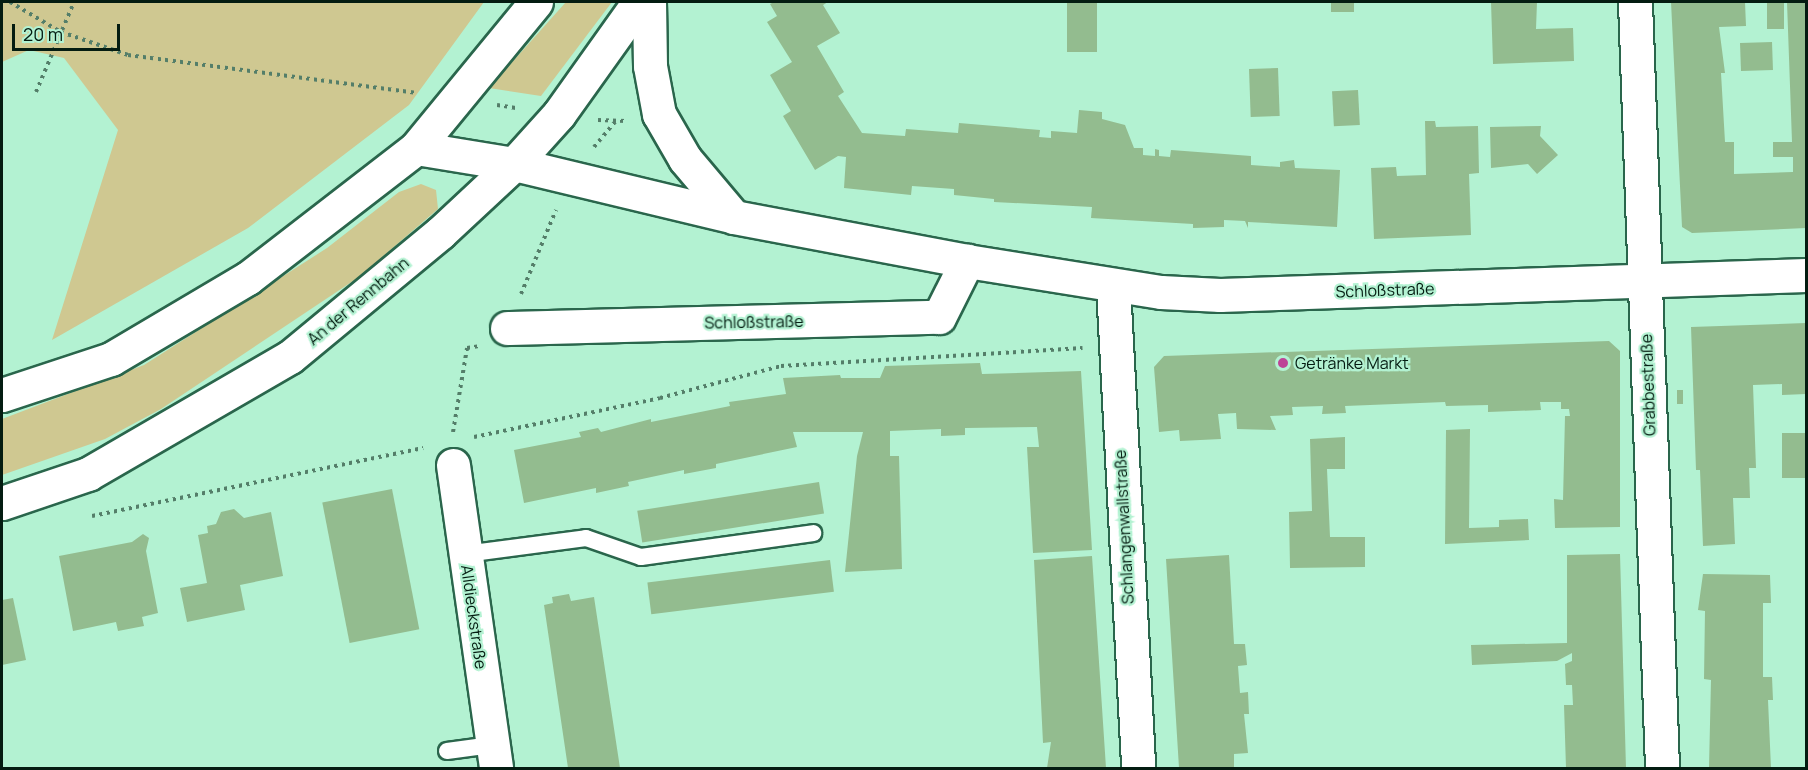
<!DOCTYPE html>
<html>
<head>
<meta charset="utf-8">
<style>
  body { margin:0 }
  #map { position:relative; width:1808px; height:770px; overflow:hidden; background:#b3f2d2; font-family:Manrope,sans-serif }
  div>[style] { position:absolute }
  .green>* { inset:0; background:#cfc891 }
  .building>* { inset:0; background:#93bc8f; transform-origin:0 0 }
  .path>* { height:4px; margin-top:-2px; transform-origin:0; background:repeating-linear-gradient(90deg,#547e69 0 3px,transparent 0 7.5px) }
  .roads { filter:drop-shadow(2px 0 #2a664c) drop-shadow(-2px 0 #2a664c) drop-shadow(0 2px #2a664c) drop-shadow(0 -2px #2a664c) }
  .lane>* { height:16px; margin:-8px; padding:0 8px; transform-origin:8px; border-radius:8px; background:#fff }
  .street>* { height:33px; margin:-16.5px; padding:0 16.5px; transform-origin:16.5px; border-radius:16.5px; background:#fff }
  .secondary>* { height:33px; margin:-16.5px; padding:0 16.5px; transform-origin:16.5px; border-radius:16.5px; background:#fff }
  .dots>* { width:16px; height:16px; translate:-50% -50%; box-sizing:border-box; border:3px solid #b3f2d2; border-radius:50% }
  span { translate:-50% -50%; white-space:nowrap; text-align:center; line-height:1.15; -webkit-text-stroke:4.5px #b3f2d2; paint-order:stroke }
  .street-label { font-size:16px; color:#041c11 }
  .poi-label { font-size:16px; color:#041c11 }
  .left { translate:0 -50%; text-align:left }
  .frame { position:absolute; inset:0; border:3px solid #041c11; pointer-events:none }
  .scale { position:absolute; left:12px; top:24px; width:108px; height:27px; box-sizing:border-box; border:3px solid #041c11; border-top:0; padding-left:8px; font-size:18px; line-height:21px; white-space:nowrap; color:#041c11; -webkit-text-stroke:4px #b3f2d2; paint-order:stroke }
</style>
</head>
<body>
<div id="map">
  <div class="green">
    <i style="clip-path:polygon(2px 2px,484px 2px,409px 105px,248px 228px,52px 340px,118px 130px,64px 58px,29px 50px,2px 62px)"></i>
    <i style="clip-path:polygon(566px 2px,612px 2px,541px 96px,489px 88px)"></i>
    <i style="clip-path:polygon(421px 184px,436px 190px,438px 209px,359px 277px,161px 409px,105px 439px,2px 475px,2px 419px,144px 365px,327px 248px,399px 192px)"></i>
  </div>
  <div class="building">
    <i style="clip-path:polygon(774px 2px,828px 2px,823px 5px,840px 33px,817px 46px,844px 92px,838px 96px,862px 133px,905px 136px,906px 129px,958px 133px,959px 123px,1040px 130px,1039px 137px,1051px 138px,1051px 131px,1077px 133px,1079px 110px,1102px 112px,1102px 119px,1125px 125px,1134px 148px,1143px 148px,1143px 155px,1155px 156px,1155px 149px,1159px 150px,1159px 156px,1170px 157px,1171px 150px,1251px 156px,1251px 165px,1280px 167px,1280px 162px,1294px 160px,1295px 168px,1340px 170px,1337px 227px,1248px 222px,1248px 228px,1245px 221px,1224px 220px,1224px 227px,1193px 228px,1193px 224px,1091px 218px,1092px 207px,994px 202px,994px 199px,954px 195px,954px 189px,912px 186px,911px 195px,844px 188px,846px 157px,838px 156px,815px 170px,783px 116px,791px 111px,770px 75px,792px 62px,767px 22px,777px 16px,770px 4px)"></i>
    <i style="left:1067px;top:2px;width:30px;height:50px"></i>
    <i style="left:1331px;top:2px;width:23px;height:10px"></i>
    <i style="clip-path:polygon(1491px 2px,1537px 2px,1536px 29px,1573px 28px,1574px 61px,1493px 64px)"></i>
    <i style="clip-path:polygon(1671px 2px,1745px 2px,1746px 26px,1719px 27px,1725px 73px,1721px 73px,1725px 142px,1734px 142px,1734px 174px,1793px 172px,1793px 157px,1773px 157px,1773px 142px,1792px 142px,1787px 2px,1806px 2px,1806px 228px,1692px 233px,1682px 227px)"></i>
    <i style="left:1767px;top:2px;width:17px;height:27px"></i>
    <i style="left:1772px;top:42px;width:28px;height:32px;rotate:88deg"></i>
    <i style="left:1278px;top:68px;width:48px;height:29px;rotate:88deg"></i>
    <i style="left:1358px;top:90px;width:35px;height:26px;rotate:87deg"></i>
    <i style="clip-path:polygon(1425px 121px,1435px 121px,1436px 127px,1478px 126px,1479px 173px,1469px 174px,1471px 235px,1374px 239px,1371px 168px,1396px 167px,1397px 176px,1426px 175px)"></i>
    <i style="clip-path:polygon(1541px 126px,1540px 136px,1558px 155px,1537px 174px,1528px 164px,1491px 168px,1490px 127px)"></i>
    <i style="clip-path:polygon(1806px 323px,1806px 394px,1782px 395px,1782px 384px,1753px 385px,1756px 468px,1749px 468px,1750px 498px,1733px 498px,1735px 544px,1703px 546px,1700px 470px,1696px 470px,1691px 327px)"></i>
    <i style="clip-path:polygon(1609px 341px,1620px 351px,1620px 527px,1555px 528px,1554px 499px,1563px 500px,1565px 416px,1570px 416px,1569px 409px,1561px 409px,1561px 402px,1540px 402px,1541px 410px,1488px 412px,1488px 405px,1446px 406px,1445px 402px,1345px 406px,1346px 413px,1322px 414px,1323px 406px,1292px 407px,1293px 415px,1270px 416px,1276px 430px,1237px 429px,1236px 413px,1218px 414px,1221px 439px,1180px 441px,1179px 430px,1159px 432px,1154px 367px,1164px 356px)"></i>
    <i style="clip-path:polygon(980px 363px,982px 374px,1081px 371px,1092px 550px,1033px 553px,1027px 447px,1039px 447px,1037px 427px,965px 428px,965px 435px,941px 436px,941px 429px,890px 431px,890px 456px,899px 456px,902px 569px,845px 572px,857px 456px,863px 432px,793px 432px,797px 447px,716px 464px,716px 468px,684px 474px,684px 470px,628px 482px,629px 486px,596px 493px,596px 488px,524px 503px,514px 450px,581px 437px,579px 432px,598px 428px,601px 432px,651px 419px,651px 422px,730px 406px,729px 402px,786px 394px,783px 378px,840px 375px,841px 378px,880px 378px,885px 366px)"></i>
    <i style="left:1677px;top:390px;width:6px;height:14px"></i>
    <i style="clip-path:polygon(1470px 429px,1469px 528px,1499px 527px,1499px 520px,1528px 519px,1529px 540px,1445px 544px,1446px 430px)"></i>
    <i style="left:1782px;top:433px;width:24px;height:45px"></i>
    <i style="clip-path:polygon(1345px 437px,1345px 469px,1327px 469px,1330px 537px,1365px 537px,1365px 567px,1290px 568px,1289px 512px,1312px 511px,1310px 439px)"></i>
    <i style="left:819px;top:482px;width:32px;height:184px;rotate:81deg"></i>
    <i style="left:392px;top:489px;width:143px;height:71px;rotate:79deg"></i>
    <i style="clip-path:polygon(234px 509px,244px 518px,271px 512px,283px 576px,240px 585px,245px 610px,187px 622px,180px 588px,207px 583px,198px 535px,208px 533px,207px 526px,216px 524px,221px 512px)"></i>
    <i style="clip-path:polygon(143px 534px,149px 538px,146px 551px,158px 613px,142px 617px,144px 626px,118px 631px,116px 622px,73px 631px,59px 556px,132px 542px)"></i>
    <i style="clip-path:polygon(1620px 554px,1626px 768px,1566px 768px,1564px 705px,1573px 705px,1572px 685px,1566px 685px,1565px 664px,1572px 661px,1572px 653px,1557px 661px,1472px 665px,1471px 645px,1567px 643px,1567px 555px)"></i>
    <i style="clip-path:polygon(1229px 555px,1234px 644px,1245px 644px,1247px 665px,1238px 666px,1240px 693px,1248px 692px,1249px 714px,1244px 714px,1248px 753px,1234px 754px,1234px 768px,1179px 768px,1166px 559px)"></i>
    <i style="clip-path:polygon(1092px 556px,1106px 768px,1047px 768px,1051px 742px,1043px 743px,1034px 560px)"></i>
    <i style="left:830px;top:560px;width:32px;height:184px;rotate:83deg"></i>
    <i style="clip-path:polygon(1703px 574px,1770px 575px,1771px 603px,1763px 603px,1763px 677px,1772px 677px,1773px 700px,1768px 700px,1771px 768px,1709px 768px,1711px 680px,1704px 679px,1705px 611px,1698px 610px)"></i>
    <i style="clip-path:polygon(569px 594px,571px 601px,594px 597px,620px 768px,568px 768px,544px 605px,553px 603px,552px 597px)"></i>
    <i style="clip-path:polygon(13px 598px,26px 660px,2px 665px,2px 600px)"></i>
  </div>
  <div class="path">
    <i style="left:10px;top:2px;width:59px;rotate:30.5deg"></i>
    <i style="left:61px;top:32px;width:71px;rotate:18.9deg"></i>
    <i style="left:128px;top:55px;width:290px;rotate:7.5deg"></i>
    <i style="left:36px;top:92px;width:98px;rotate:-67.1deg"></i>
    <i style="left:497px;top:105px;width:19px;rotate:9deg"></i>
    <i style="left:598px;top:120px;width:28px;rotate:2deg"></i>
    <i style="left:594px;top:147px;width:33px;rotate:-50deg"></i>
    <i style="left:521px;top:294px;width:91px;rotate:-67.4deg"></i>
    <i style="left:453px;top:432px;width:85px;rotate:-80.5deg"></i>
    <i style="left:467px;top:348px;width:12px;rotate:-9deg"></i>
    <i style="left:474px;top:437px;width:190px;rotate:-11.8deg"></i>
    <i style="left:660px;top:398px;width:125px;rotate:-14.8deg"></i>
    <i style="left:781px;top:366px;width:302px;rotate:-3.4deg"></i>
    <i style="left:92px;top:516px;width:338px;rotate:-11.6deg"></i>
  </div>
  <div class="roads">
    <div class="lane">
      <i style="left:465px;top:554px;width:122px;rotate:-7.5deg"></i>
      <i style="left:586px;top:538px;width:58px;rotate:19.1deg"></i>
      <i style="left:641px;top:557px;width:174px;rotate:-7.9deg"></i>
      <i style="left:447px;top:751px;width:45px;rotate:-7.6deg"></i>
    </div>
    <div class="street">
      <i style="left:649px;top:2px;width:64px;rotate:89.1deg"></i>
      <i style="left:650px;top:66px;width:49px;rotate:79.4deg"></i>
      <i style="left:659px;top:114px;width:52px;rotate:60deg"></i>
      <i style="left:685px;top:159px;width:76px;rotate:49.8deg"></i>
      <i style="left:1635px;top:2px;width:766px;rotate:87.98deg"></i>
      <i style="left:416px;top:148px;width:99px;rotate:9.3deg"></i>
      <i style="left:514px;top:164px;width:226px;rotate:13.5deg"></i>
      <i style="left:734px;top:217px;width:237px;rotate:10.7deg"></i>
      <i style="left:967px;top:261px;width:196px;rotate:9.1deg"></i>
      <i style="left:1161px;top:292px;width:59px;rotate:2.9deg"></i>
      <i style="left:1220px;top:295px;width:586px;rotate:-1.95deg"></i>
      <i style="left:1113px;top:286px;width:483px;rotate:87deg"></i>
      <i style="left:507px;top:328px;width:432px;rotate:-1.5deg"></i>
      <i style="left:939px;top:317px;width:63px;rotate:-63.4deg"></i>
      <i style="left:453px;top:465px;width:306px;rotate:81.9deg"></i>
    </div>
    <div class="secondary">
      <i style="left:2px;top:395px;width:115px;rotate:-18.3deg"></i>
      <i style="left:111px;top:359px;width:159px;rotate:-30.6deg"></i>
      <i style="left:248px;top:278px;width:212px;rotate:-37.7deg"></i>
      <i style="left:416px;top:148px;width:189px;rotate:-50.6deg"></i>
      <i style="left:2px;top:503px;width:91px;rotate:-18.6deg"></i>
      <i style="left:88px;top:474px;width:233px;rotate:-30.1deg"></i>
      <i style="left:290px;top:357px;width:195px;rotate:-39.6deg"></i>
      <i style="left:440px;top:233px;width:101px;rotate:-43deg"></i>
      <i style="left:514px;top:164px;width:67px;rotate:-48deg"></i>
      <i style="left:559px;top:114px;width:138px;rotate:-54.5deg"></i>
    </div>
  </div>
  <div class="dots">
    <i style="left:1283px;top:363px;background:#bd4497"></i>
  </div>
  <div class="street-label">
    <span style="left:1385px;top:290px;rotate:-2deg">Schloßstraße</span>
    <span style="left:358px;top:301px;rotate:-40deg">An der Rennbahn</span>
    <span style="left:754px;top:322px;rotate:-1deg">Schloßstraße</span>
    <span style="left:1648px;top:385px;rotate:-92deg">Grabbestraße</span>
    <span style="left:1124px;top:527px;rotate:-93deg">Schlangenwallstraße</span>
    <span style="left:474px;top:617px;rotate:82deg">Alldieckstraße</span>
  </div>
  <div class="poi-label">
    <span class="left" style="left:1295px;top:363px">Getränke Markt</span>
  </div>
  <div class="frame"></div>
  <div class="scale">20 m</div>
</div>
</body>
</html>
